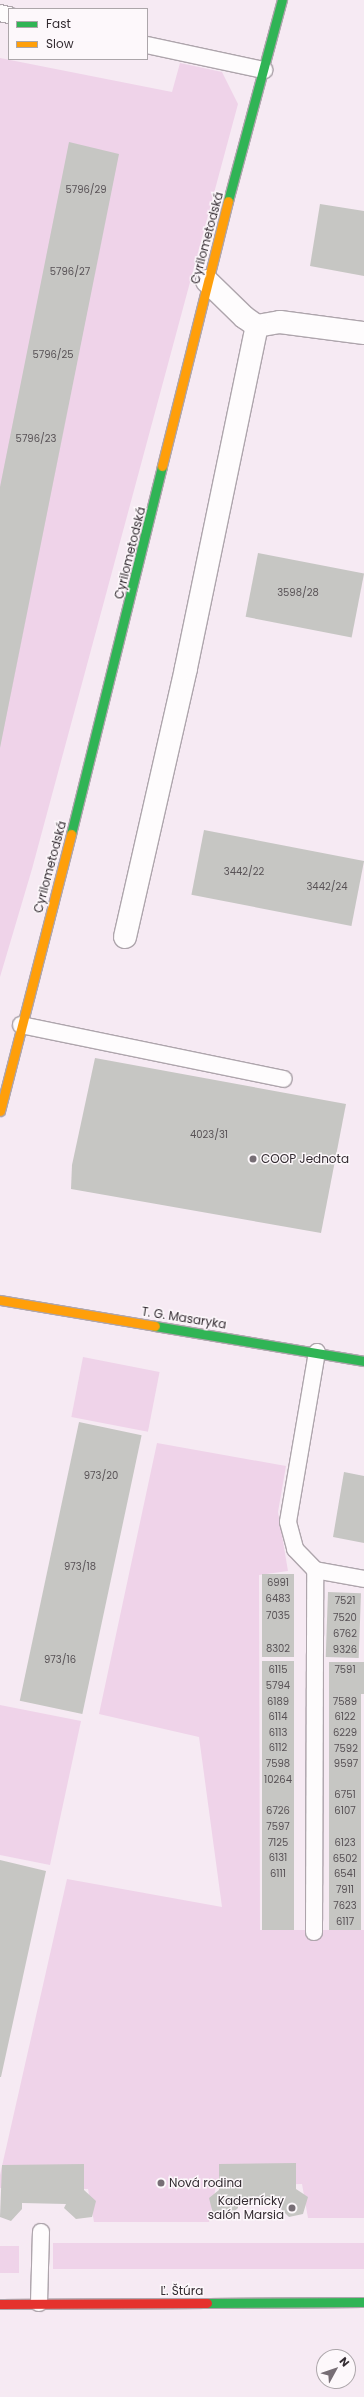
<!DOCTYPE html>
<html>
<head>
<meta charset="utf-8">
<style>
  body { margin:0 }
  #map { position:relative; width:364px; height:2397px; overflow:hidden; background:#f6eaf3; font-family:Poppins,sans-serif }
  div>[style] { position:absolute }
  .green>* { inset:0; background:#efd3e9; transform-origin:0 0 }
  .building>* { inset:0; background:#c6c6c3; transform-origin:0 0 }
  .roads { filter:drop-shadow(1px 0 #aea5ac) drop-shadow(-1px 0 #aea5ac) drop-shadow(0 1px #aea5ac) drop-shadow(0 -1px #aea5ac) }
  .lane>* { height:16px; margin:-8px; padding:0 8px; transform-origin:8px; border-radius:8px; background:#fefcfd }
  .street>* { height:22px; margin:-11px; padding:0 11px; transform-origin:11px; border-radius:11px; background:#fefcfd }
  .fast>* { height:9px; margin:-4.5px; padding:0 4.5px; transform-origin:4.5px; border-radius:4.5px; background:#30b455 }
  .slow>* { height:9px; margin:-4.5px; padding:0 4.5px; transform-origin:4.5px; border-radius:4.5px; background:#ff9f0a }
  .jam>* { height:9px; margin:-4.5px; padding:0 4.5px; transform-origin:4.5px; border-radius:4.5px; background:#e5322d }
  .dots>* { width:11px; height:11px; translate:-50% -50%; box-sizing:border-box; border:2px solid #fdf8fb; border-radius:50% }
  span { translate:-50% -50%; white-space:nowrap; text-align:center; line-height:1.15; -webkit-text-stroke:3px #fdf8fb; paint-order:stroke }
  .number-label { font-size:10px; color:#585256 }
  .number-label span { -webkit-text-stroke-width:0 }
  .street-label { font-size:12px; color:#332b31 }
  .poi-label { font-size:12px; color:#332b31 }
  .left { translate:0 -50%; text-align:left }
  .right { translate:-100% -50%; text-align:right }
  .legend { position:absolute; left:8px; top:8px; width:140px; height:52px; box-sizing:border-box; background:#fdf8fb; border:1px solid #aca6aa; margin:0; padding:5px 7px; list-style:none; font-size:12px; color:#332b31 }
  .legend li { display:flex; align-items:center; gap:8px; height:20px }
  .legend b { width:20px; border:1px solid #aca6aa }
  .north { position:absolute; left:316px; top:2349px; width:40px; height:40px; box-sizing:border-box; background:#fdf8fb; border:1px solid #aca6aa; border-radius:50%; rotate:50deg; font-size:11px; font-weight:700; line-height:16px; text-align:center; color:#332b31 }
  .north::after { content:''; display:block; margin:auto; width:14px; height:18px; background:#776e75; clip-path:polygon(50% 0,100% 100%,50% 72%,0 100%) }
</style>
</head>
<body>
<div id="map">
  <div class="green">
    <i style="clip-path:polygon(0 58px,172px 92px,180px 63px,222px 72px,238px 104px,32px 869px,0 977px)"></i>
    <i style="left:83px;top:1357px;width:78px;height:61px;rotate:11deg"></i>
    <i style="clip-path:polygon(157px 1443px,286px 1466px,278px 1512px,288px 1571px,259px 1575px,260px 1930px,364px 1930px,364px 2218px,308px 2218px,302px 2184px,216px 2186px,209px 2222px,94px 2222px,88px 2189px,0 2188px,0 2175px,67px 1879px,222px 1907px,199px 1737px,99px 1714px)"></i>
    <i style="clip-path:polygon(0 1705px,81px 1721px,50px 1865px,0 1855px)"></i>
    <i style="left:364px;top:2243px;width:26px;height:311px;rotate:90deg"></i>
    <i style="left:0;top:2246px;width:19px;height:27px"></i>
  </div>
  <div class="building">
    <i style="clip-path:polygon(69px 142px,119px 154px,0 748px,0 487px)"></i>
    <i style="clip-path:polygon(320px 204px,364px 211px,364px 276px,310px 266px)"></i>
    <i style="left:258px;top:553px;width:108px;height:65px;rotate:11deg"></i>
    <i style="left:204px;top:830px;width:163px;height:66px;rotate:11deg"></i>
    <i style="clip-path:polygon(95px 1058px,346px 1104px,321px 1233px,71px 1189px,72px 1165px)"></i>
    <i style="left:79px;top:1422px;width:64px;height:285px;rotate:12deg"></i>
    <i style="clip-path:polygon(344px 1472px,364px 1476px,364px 1543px,333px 1537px)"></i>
    <i style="left:294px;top:1574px;width:83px;height:32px;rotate:90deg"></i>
    <i style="left:328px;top:1592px;width:33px;height:65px;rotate:2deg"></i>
    <i style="left:294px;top:1661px;width:269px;height:32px;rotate:90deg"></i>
    <i style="clip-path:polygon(329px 1662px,364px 1662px,364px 1694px,361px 1694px,361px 1930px,329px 1930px)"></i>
    <i style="clip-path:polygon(0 1860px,46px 1871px,1px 2077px,0 2077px)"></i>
    <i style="clip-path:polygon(296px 2163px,296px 2189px,308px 2197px,303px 2214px,289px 2217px,279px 2207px,278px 2200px,238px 2201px,238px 2208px,227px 2218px,213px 2214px,209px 2198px,219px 2190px,219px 2164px)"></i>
    <i style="clip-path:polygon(84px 2164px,84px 2190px,96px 2201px,92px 2217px,76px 2219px,64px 2208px,66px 2204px,22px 2203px,22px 2209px,11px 2221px,0 2217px,2px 2165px)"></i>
  </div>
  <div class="roads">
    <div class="lane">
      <i style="left:0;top:13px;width:9px;rotate:13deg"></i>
      <i style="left:147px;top:45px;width:120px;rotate:12.1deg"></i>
      <i style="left:21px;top:1025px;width:268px;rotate:11.6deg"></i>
      <i style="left:317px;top:1352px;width:172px;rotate:99.7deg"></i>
      <i style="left:288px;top:1522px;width:28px;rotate:75deg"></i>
      <i style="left:295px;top:1549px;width:29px;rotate:46deg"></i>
      <i style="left:315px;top:1570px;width:50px;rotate:10.4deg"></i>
      <i style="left:314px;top:1932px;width:362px;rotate:-89.8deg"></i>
      <i style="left:39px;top:2303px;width:71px;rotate:-88.4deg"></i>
    </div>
    <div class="street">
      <i style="left:207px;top:281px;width:52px;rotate:44.2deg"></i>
      <i style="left:244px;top:317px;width:16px;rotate:35deg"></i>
      <i style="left:257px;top:326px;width:23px;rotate:-10deg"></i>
      <i style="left:280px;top:322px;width:85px;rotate:7.5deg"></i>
      <i style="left:125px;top:937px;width:276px;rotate:-77.2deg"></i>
      <i style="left:186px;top:668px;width:349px;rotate:-78.3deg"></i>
    </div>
    <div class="fast">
      <i style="left:228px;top:201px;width:208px;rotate:-75deg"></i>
      <i style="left:71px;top:834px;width:379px;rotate:-76.1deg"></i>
      <i style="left:155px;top:1326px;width:212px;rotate:9.5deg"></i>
      <i style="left:207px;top:2303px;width:157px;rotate:-0.4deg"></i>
    </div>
    <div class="slow">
      <i style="left:162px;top:466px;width:273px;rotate:-76deg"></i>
      <i style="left:0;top:1111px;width:286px;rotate:-75.6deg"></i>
      <i style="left:0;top:1300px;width:157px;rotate:9.5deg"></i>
    </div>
    <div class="jam">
      <i style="left:0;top:2304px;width:207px;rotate:-0.3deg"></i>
    </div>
  </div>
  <div class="dots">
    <i style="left:253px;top:1159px;background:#776e75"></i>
    <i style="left:161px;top:2183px;background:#776e75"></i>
    <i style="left:292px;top:2208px;background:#776e75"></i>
  </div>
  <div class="number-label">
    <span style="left:86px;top:190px">5796/29</span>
    <span style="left:70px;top:272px">5796/27</span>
    <span style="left:53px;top:355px">5796/25</span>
    <span style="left:36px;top:439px">5796/23</span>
    <span style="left:298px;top:593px">3598/28</span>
    <span style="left:244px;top:872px">3442/22</span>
    <span style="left:327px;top:887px">3442/24</span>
    <span style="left:209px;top:1135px">4023/31</span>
    <span style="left:101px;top:1476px">973/20</span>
    <span style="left:80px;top:1567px">973/18</span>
    <span style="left:278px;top:1583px">6991</span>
    <span style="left:278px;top:1599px">6483</span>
    <span style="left:345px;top:1601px">7521</span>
    <span style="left:278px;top:1616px">7035</span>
    <span style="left:345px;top:1618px">7520</span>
    <span style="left:345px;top:1634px">6762</span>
    <span style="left:278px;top:1649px">8302</span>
    <span style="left:345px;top:1650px">9326</span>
    <span style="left:60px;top:1660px">973/16</span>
    <span style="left:278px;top:1670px">6115</span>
    <span style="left:345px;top:1670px">7591</span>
    <span style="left:278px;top:1686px">5794</span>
    <span style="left:278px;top:1702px">6189</span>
    <span style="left:345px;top:1702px">7589</span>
    <span style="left:278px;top:1717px">6114</span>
    <span style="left:345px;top:1717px">6122</span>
    <span style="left:278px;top:1733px">6113</span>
    <span style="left:345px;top:1733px">6229</span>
    <span style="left:278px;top:1748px">6112</span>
    <span style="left:346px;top:1749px">7592</span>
    <span style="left:278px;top:1764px">7598</span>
    <span style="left:346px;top:1764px">9597</span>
    <span style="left:278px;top:1780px">10264</span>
    <span style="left:345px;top:1795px">6751</span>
    <span style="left:278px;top:1811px">6726</span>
    <span style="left:345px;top:1811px">6107</span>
    <span style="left:278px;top:1827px">7597</span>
    <span style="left:278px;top:1843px">7125</span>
    <span style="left:345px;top:1843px">6123</span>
    <span style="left:278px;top:1858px">6131</span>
    <span style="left:345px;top:1859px">6502</span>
    <span style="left:278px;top:1874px">6111</span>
    <span style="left:345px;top:1874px">6541</span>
    <span style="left:345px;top:1890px">7911</span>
    <span style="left:345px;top:1906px">7623</span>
    <span style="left:345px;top:1922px">6117</span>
  </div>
  <div class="street-label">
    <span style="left:207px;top:238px;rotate:-75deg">Cyrilometodská</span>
    <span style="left:130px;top:553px;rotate:-76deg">Cyrilometodská</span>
    <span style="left:50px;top:867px;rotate:-75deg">Cyrilometodská</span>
    <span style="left:184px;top:1318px;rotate:9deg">T. G. Masaryka</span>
    <span style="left:182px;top:2291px">Ľ. Štúra</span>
  </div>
  <div class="poi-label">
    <span class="left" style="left:261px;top:1159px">COOP Jednota</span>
    <span class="left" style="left:169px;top:2183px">Nová rodina</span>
    <span class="right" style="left:284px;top:2208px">Kadernícky<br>salón Marsia</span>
  </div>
  <ul class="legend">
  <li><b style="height:5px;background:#30b455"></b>Fast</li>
  <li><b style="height:5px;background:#ff9f0a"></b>Slow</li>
  </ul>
  <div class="north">N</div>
</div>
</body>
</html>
